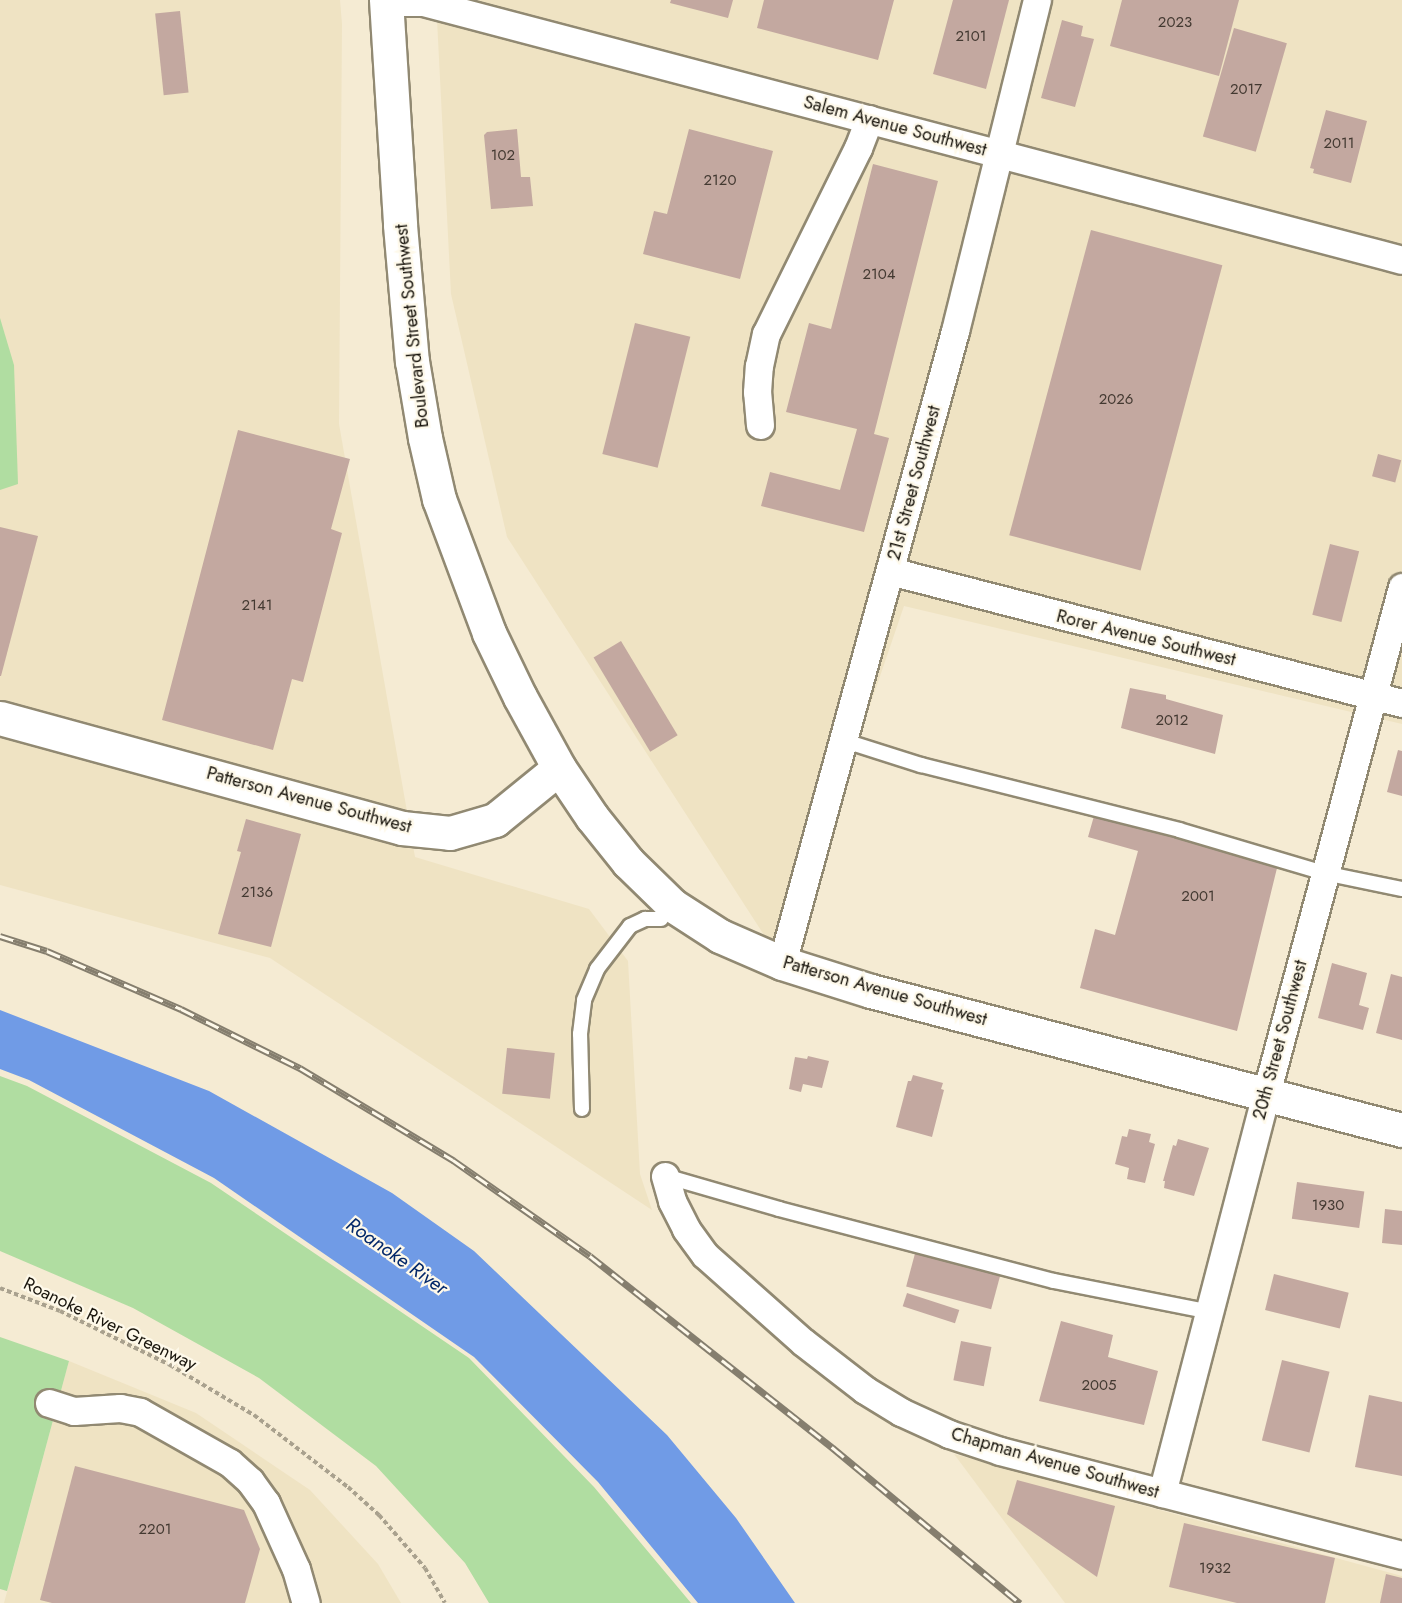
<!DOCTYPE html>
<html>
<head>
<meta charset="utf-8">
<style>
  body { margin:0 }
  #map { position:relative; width:1402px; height:1603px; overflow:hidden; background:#f5ebd3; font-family:Jost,sans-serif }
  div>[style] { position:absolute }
  .built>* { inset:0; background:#efe3c3 }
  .green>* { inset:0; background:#b0dda1 }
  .water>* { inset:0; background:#709be6 }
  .building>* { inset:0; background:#c3a8a0; transform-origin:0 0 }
  .path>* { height:4px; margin-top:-2px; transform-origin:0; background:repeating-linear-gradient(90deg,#a9a18e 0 4.5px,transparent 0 7.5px) }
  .roads { filter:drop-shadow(2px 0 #918972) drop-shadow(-2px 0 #918972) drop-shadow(0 2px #918972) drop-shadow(0 -2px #918972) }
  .service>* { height:14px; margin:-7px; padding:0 7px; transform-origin:7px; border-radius:7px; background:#fff }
  .minor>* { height:27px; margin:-13.5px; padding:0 13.5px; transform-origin:13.5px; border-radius:13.5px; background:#fff }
  .tertiary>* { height:33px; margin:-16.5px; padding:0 16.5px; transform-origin:16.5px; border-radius:16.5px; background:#fff }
  .secondary>* { height:33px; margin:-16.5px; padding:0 16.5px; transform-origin:16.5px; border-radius:16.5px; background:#fff }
  .rail>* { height:7px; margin-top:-3.5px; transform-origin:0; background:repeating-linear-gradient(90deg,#fef9ea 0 14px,#857e6e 0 28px); box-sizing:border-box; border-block:2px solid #857e6e }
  span { translate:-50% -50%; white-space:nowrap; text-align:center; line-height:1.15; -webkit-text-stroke:4.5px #fef9ea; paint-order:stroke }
  .number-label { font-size:15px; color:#433931 }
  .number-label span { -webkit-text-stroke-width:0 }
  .street-label { font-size:18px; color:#18140c }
  .water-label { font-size:20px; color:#04296a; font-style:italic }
</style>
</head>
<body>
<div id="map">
  <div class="built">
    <i style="clip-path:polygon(0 0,340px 0,342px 24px,339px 424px,415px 857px,589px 909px,628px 961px,640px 1174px,652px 1210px,270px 958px,0 885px)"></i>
    <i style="clip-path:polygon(436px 0,1402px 0,1402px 724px,904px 606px,782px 963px,507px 537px,451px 294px)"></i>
    <i style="clip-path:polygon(69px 1361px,196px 1413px,310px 1490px,378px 1564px,401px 1603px,4px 1603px)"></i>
    <i style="clip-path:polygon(954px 1454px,1402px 1576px,1402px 1603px,1065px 1603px)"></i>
  </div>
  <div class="green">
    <i style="clip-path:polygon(0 318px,14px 365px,18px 484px,0 490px)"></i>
    <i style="clip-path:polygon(0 1076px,27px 1086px,211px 1183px,469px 1358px,594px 1487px,691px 1603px,489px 1603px,465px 1563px,376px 1466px,259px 1378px,133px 1308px,0 1251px)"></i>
    <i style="clip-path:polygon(0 1337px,69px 1361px,7px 1591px,0 1589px)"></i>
  </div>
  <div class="water">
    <i style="clip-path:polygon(0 1010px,209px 1091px,392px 1193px,474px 1251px,667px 1435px,736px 1518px,795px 1603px,698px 1603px,598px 1482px,474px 1357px,214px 1178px,29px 1080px,0 1069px)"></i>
  </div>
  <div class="building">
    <i style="clip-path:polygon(671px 0,733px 0,728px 18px,670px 3px)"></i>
    <i style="clip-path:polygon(764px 0,894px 0,878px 60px,757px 28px)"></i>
    <i style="clip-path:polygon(953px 0,1009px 0,986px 89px,933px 74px)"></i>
    <i style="clip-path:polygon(1122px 0,1239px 0,1219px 76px,1110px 46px)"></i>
    <i style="left:180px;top:11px;width:82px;height:25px;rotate:84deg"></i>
    <i style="clip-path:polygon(1062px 20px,1083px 26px,1081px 36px,1094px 39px,1075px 107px,1041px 98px)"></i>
    <i style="left:1234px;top:28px;width:55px;height:113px;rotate:16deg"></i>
    <i style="clip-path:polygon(1326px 110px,1367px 121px,1351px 183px,1313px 173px,1314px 169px,1310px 168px)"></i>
    <i style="clip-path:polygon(517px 129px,521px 177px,530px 177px,533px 206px,491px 209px,484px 135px,487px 132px)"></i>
    <i style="clip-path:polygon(689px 129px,773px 151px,740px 279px,643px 254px,654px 211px,667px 214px)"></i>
    <i style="clip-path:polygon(873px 164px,938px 181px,874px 434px,889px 438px,864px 532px,761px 506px,770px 472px,840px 490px,857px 429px,786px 412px,809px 323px,831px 329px)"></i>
    <i style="left:1091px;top:230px;width:136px;height:316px;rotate:15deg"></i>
    <i style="left:635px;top:323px;width:57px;height:135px;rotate:14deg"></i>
    <i style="clip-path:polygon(238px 430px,350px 459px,331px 529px,342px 533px,303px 682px,292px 679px,273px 750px,162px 720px)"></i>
    <i style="left:1378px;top:454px;width:24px;height:23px;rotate:15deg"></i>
    <i style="clip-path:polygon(0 527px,38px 536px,1px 676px,0 676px)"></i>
    <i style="left:1330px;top:544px;width:30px;height:73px;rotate:14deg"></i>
    <i style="left:621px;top:641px;width:110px;height:32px;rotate:59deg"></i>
    <i style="clip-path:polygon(1130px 688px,1166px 695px,1166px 699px,1223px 715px,1215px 754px,1121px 728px)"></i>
    <i style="clip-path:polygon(1398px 750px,1402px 751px,1402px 796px,1387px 792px)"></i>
    <i style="clip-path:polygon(1094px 816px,1278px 864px,1237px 1031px,1080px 988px,1095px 929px,1115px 935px,1138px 851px,1088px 837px)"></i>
    <i style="clip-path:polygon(246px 819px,301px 834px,271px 947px,218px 934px,241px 852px,237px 851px)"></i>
    <i style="clip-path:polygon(1332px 963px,1367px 973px,1359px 1005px,1369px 1008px,1363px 1030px,1318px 1018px)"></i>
    <i style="clip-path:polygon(1391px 974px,1402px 977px,1402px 1040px,1376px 1033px)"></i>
    <i style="left:507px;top:1048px;width:48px;height:46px;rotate:6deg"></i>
    <i style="clip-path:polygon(808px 1056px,829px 1061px,822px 1088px,803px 1084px,801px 1092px,789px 1089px,795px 1057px,807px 1059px)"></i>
    <i style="clip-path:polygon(913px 1075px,943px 1083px,941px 1089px,944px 1090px,932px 1137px,896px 1127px,908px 1081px,911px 1081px)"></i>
    <i style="clip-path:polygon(1129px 1129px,1151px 1134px,1149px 1142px,1155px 1144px,1145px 1183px,1127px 1179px,1129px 1168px,1115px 1164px,1122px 1136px,1127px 1137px)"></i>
    <i style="clip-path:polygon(1178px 1139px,1209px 1148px,1194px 1196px,1164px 1188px,1165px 1181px,1163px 1181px,1173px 1145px,1176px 1146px)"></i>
    <i style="left:1297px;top:1182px;width:68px;height:37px;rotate:8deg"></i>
    <i style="clip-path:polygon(1385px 1209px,1402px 1211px,1402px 1245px,1382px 1243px)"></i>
    <i style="left:917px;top:1246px;width:88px;height:42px;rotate:15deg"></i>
    <i style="left:1274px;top:1274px;width:77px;height:37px;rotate:14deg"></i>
    <i style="left:907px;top:1293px;width:55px;height:14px;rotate:18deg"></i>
    <i style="clip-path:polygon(1061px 1321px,1113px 1335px,1108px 1357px,1158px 1371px,1144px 1425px,1039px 1401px)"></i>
    <i style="left:961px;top:1341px;width:31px;height:40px;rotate:11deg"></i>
    <i style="left:1282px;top:1360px;width:49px;height:83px;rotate:14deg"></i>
    <i style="clip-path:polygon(1369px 1395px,1402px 1402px,1402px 1476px,1355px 1467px)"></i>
    <i style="clip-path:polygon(75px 1466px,244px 1510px,260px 1549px,245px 1603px,52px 1603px,40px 1600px)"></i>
    <i style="clip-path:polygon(1017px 1480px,1115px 1506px,1097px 1577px,1007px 1514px)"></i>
    <i style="clip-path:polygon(1184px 1523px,1335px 1558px,1325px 1603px,1237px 1603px,1169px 1587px)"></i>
    <i style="clip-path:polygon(1386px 1574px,1402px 1578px,1402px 1603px,1380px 1603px)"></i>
  </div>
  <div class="path">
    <i style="left:0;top:1288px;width:64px;rotate:21deg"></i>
    <i style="left:60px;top:1311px;width:123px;rotate:26.1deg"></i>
    <i style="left:170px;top:1365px;width:98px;rotate:30.8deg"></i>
    <i style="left:254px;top:1415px;width:118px;rotate:37.5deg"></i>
    <i style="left:348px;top:1487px;width:42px;rotate:42.1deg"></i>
    <i style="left:379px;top:1515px;width:70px;rotate:49deg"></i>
    <i style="left:425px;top:1568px;width:40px;rotate:60.3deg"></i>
  </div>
  <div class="roads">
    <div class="service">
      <i style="left:842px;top:740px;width:83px;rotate:17.6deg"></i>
      <i style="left:921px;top:765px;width:266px;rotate:14.1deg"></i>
      <i style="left:1179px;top:830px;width:151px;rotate:16.5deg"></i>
      <i style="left:1324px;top:873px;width:80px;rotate:11.6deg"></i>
      <i style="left:582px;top:1109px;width:75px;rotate:-91.5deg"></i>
      <i style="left:580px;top:1034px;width:34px;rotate:-83deg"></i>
      <i style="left:584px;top:1000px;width:34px;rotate:-67deg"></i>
      <i style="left:597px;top:969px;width:54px;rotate:-52.5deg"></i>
      <i style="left:630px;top:926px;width:17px;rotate:-25deg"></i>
      <i style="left:645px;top:919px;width:16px"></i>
      <i style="left:665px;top:1176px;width:119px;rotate:16.1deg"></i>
      <i style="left:779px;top:1209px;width:284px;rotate:14.7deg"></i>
      <i style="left:1054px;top:1281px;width:160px;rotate:11.2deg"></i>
    </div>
    <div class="minor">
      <i style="left:386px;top:2px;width:37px"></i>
      <i style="left:423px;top:2px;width:1012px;rotate:14.76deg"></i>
      <i style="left:760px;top:425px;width:33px;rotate:-95deg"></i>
      <i style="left:757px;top:392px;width:26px;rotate:-86deg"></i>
      <i style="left:759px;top:366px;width:33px;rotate:-78deg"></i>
      <i style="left:766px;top:334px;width:208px;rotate:-63.7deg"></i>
      <i style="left:858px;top:148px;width:31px;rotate:-69deg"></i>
      <i style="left:890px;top:571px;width:529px;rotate:14.46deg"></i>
      <i style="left:782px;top:963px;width:655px;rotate:-74.69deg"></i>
      <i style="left:955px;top:331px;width:341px;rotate:-76.1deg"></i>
      <i style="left:665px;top:1176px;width:26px;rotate:74deg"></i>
      <i style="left:672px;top:1201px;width:31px;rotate:63deg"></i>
      <i style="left:686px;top:1229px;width:32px;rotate:54deg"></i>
      <i style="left:705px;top:1255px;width:131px;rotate:41.6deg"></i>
      <i style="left:803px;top:1342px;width:78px;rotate:37.7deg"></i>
      <i style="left:865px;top:1390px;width:42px;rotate:31.4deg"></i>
      <i style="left:901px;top:1412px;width:53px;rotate:24.6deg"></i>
      <i style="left:949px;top:1434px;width:54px;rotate:18.4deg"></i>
      <i style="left:1000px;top:1451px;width:415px;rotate:14.5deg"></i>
      <i style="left:49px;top:1403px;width:26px;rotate:18deg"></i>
      <i style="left:74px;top:1411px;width:46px;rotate:-3.7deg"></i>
      <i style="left:120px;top:1408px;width:20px;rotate:11deg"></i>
      <i style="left:140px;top:1412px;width:103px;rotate:29.5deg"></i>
      <i style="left:230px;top:1463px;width:27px;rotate:42deg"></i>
      <i style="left:250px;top:1481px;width:27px;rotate:54deg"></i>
      <i style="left:266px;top:1503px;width:72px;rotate:65.6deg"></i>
      <i style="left:296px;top:1569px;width:35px;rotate:74deg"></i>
      <i style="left:1162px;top:1493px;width:412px;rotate:-75.4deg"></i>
      <i style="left:1266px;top:1094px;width:525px;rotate:-74.98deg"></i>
    </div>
    <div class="tertiary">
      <i style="left:0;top:718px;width:417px;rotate:15.3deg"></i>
      <i style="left:402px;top:828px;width:48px;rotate:5.9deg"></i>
      <i style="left:450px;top:833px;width:47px;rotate:-16.1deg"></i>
      <i style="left:495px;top:820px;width:82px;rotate:-39.1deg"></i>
    </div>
    <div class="secondary">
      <i style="left:386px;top:0;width:225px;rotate:86.4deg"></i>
      <i style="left:400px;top:225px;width:137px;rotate:85deg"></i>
      <i style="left:412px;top:361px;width:78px;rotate:80.4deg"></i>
      <i style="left:425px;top:438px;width:63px;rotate:77.1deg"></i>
      <i style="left:439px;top:499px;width:143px;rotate:69.5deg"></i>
      <i style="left:489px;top:633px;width:71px;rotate:64.2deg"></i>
      <i style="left:520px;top:697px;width:81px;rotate:61.2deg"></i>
      <i style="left:559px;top:768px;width:59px;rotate:56deg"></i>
      <i style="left:592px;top:817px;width:58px;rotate:51.3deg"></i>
      <i style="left:628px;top:862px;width:62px;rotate:44.3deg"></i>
      <i style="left:672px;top:905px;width:57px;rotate:32.9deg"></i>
      <i style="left:720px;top:936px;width:68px;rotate:23.5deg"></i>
      <i style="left:782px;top:963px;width:93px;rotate:17.5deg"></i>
      <i style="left:871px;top:991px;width:549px;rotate:14.67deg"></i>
    </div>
  </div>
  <div class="rail">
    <i style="left:0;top:936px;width:49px;rotate:17.7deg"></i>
    <i style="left:47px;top:951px;width:146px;rotate:23.4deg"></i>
    <i style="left:181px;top:1009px;width:133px;rotate:26.4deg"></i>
    <i style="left:300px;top:1068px;width:179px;rotate:31deg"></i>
    <i style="left:453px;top:1160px;width:167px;rotate:35deg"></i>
    <i style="left:590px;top:1256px;width:310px;rotate:38.3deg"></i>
    <i style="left:833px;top:1448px;width:243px;rotate:39.7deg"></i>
  </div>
  <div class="number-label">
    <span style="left:1175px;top:23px">2023</span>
    <span style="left:971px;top:37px">2101</span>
    <span style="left:1246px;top:90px">2017</span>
    <span style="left:1339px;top:144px">2011</span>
    <span style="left:503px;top:156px">102</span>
    <span style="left:720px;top:181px">2120</span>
    <span style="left:879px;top:275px">2104</span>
    <span style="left:1116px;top:400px">2026</span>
    <span style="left:257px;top:606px">2141</span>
    <span style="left:1172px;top:721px">2012</span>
    <span style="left:257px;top:893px">2136</span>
    <span style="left:1198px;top:897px">2001</span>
    <span style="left:1328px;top:1206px">1930</span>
    <span style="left:1099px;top:1386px">2005</span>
    <span style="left:155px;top:1530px">2201</span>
    <span style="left:1215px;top:1569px">1932</span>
  </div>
  <div class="street-label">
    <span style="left:895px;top:126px;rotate:15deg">Salem Avenue Southwest</span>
    <span style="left:412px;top:326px;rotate:-96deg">Boulevard Street Southwest</span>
    <span style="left:914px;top:483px;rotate:-75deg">21st Street Southwest</span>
    <span style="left:1146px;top:638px;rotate:14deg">Rorer Avenue Southwest</span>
    <span style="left:309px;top:800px;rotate:15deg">Patterson Avenue Southwest</span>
    <span style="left:885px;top:991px;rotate:16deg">Patterson Avenue Southwest</span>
    <span style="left:1280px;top:1040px;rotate:-75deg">20th Street Southwest</span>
    <span style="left:110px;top:1324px;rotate:26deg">Roanoke River Greenway</span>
    <span style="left:1055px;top:1463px;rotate:16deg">Chapman Avenue Southwest</span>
  </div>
  <div class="water-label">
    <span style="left:397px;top:1256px;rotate:35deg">Roanoke River</span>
  </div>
</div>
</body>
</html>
